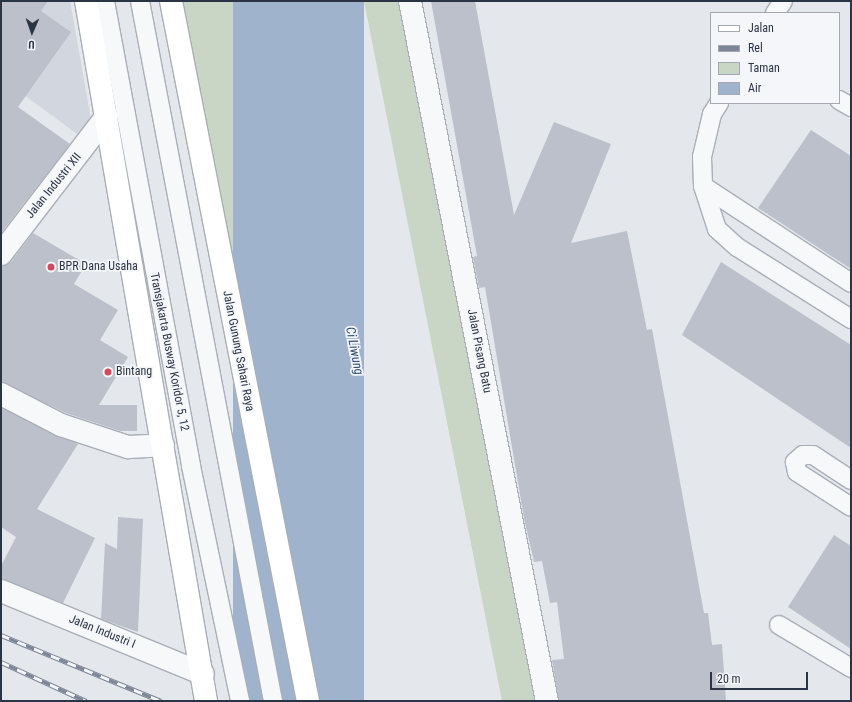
<!DOCTYPE html>
<html>
<head>
<meta charset="utf-8">
<style>
  body { margin:0 }
  #map { position:relative; width:852px; height:702px; overflow:hidden; background:#e4e7ec; font-family:"Roboto Condensed",sans-serif }
  div>[style] { position:absolute }
  .built>* { inset:0; background:#d2d6de }
  .green>* { inset:0; background:#c9d6c5 }
  .water>* { inset:0; background:#9fb4cc; transform-origin:0 0 }
  .building>* { inset:0; background:#bbc0ca }
  .roads { filter:drop-shadow(1px 0 #a9aeb7) drop-shadow(-1px 0 #a9aeb7) drop-shadow(0 1px #a9aeb7) drop-shadow(0 -1px #a9aeb7) }
  .service>* { height:18px; margin:-9px; padding:0 9px; transform-origin:9px; border-radius:9px; background:#f7f8fa }
  .minor>* { height:22px; margin:-11px; padding:0 11px; transform-origin:11px; border-radius:11px; background:#f7f8fa }
  .primary>* { height:22px; margin:-11px; padding:0 11px; transform-origin:11px; border-radius:11px; background:#fff }
  .rail>* { height:4.5px; margin-top:-2.25px; transform-origin:0; background:repeating-linear-gradient(90deg,#f4f6f9 0 9px,#7d8696 0 18px); box-sizing:border-box; border-block:1px solid #7d8696 }
  .dots>* { width:11px; height:11px; translate:-50% -50%; box-sizing:border-box; border:2px solid #f4f6f9; border-radius:50% }
  span { translate:-50% -50%; white-space:nowrap; text-align:center; line-height:1.15; -webkit-text-stroke:3.5px #f4f6f9; paint-order:stroke }
  .street-label { font-size:12px; color:#2b3445 }
  .poi-label { font-size:12px; color:#2b3445 }
  .left { translate:0 -50%; text-align:left }
  .water-label { font-size:13px; color:#34527a; font-style:italic }
  .frame { position:absolute; inset:0; border:2px solid #2b3445; pointer-events:none }
  .legend { position:absolute; left:710px; top:12px; width:130px; height:92px; box-sizing:border-box; background:#f4f6f9; border:1px solid #a4a8b1; margin:0; padding:5px 7px; list-style:none; font-size:12px; color:#2b3445 }
  .legend li { display:flex; align-items:center; gap:8px; height:20px }
  .legend b { width:20px; border:1px solid #a4a8b1 }
  .north { position:absolute; left:12px; top:12px; width:40px; height:40px; -webkit-text-stroke:3px #f4f6f9; paint-order:stroke; rotate:182deg; font-size:11px; font-weight:700; line-height:16px; text-align:center; color:#2b3445 }
  .north::after { content:''; display:block; margin:auto; width:14px; height:18px; background:#2b3445; clip-path:polygon(50% 0,100% 100%,50% 72%,0 100%) }
  .scale { position:absolute; left:710px; top:672px; width:98px; height:18px; box-sizing:border-box; border:2px solid #2b3445; border-top:0; padding-left:5px; font-size:12px; line-height:14px; white-space:nowrap; color:#2b3445; -webkit-text-stroke:3px #f4f6f9; paint-order:stroke }
</style>
</head>
<body>
<div id="map">
  <div class="built">
    <i style="clip-path:polygon(1px 1px,70px 1px,96px 148px,1px 78px)"></i>
  </div>
  <div class="green">
    <i style="clip-path:polygon(172px 1px,233px 1px,362px 701px,308px 701px)"></i>
    <i style="clip-path:polygon(364px 1px,407px 1px,537px 701px,502px 701px)"></i>
  </div>
  <div class="water">
    <i style="left:233px;top:1px;width:131px;height:712px"></i>
  </div>
  <div class="building">
    <i style="clip-path:polygon(1px 1px,48px 1px,41px 11px,71px 32px,18px 107px,70px 144px,1px 233px)"></i>
    <i style="clip-path:polygon(431px 1px,475px 1px,514px 215px,554px 122px,611px 144px,571px 243px,627px 231px,647px 330px,652px 329px,704px 613px,708px 613px,712px 645px,722px 644px,726px 701px,559px 701px,552px 660px,564px 659px,557px 602px,550px 603px,542px 561px,534px 562px,524px 518px,485px 287px,479px 288px,473px 257px,477px 256px)"></i>
    <i style="clip-path:polygon(811px 130px,851px 156px,851px 269px,758px 208px)"></i>
    <i style="clip-path:polygon(33px 233px,86px 264px,74px 284px,118px 310px,100px 340px,128px 357px,99px 405px,137px 405px,137px 431px,120px 431px,66px 413px,1px 382px,1px 266px,11px 262px)"></i>
    <i style="clip-path:polygon(721px 262px,851px 345px,851px 448px,682px 335px)"></i>
    <i style="clip-path:polygon(1px 408px,78px 444px,37px 509px,95px 538px,63px 603px,1px 579px,1px 566px,16px 537px,1px 527px)"></i>
    <i style="clip-path:polygon(118px 517px,143px 519px,138px 632px,101px 619px,105px 543px,117px 549px)"></i>
    <i style="clip-path:polygon(834px 535px,851px 546px,851px 649px,788px 607px)"></i>
  </div>
  <div class="roads">
    <div class="service">
      <i style="left:105px;top:1px;width:473px;rotate:79.5deg"></i>
      <i style="left:191px;top:466px;width:240px;rotate:78.2deg"></i>
      <i style="left:140px;top:1px;width:713px;rotate:79.24deg"></i>
      <i style="left:775px;top:13px;width:14px;rotate:-56deg"></i>
      <i style="left:839px;top:100px;width:14px;rotate:30deg"></i>
      <i style="left:719px;top:103px;width:13px;rotate:122deg"></i>
      <i style="left:712px;top:114px;width:44px;rotate:103.1deg"></i>
      <i style="left:702px;top:157px;width:29px;rotate:88deg"></i>
      <i style="left:703px;top:186px;width:177px;rotate:33.2deg"></i>
      <i style="left:703px;top:186px;width:45px;rotate:72deg"></i>
      <i style="left:717px;top:229px;width:27px;rotate:42deg"></i>
      <i style="left:737px;top:247px;width:135px;rotate:32.3deg"></i>
      <i style="left:851px;top:480px;width:45px;rotate:-146.7deg"></i>
      <i style="left:813px;top:455px;width:10px;rotate:180deg"></i>
      <i style="left:803px;top:455px;width:11px;rotate:139deg"></i>
      <i style="left:795px;top:462px;width:10px;rotate:79deg"></i>
      <i style="left:797px;top:472px;width:64px;rotate:32.9deg"></i>
      <i style="left:779px;top:625px;width:84px;rotate:30.8deg"></i>
    </div>
    <div class="minor">
      <i style="left:410px;top:1px;width:713px;rotate:78.93deg"></i>
      <i style="left:1px;top:254px;width:174px;rotate:-52.5deg"></i>
      <i style="left:1px;top:394px;width:68px;rotate:27.3deg"></i>
      <i style="left:61px;top:425px;width:71px;rotate:18.2deg"></i>
      <i style="left:128px;top:447px;width:35px;rotate:-3deg"></i>
      <i style="left:1px;top:591px;width:218px;rotate:22.3deg"></i>
    </div>
    <div class="primary">
      <i style="left:86px;top:1px;width:710px;rotate:80.27deg"></i>
      <i style="left:171px;top:1px;width:713px;rotate:78.93deg"></i>
    </div>
  </div>
  <div class="rail">
    <i style="left:1px;top:635px;width:173px;rotate:22.4deg"></i>
    <i style="left:1px;top:662px;width:94px;rotate:24.6deg"></i>
  </div>
  <div class="dots">
    <i style="left:51px;top:267px;background:#d1495b"></i>
    <i style="left:108px;top:372px;background:#d1495b"></i>
  </div>
  <div class="street-label">
    <span style="left:54px;top:186px;rotate:-51deg">Jalan Industri XII</span>
    <span style="left:238px;top:351px;rotate:79deg">Jalan Gunung Sahari Raya</span>
    <span style="left:479px;top:351px;rotate:79deg">Jalan Pisang Batu</span>
    <span style="left:169px;top:352px;rotate:79deg">Transjakarta Busway Koridor 5, 12</span>
    <span style="left:102px;top:632px;rotate:22deg">Jalan Industri I</span>
  </div>
  <div class="poi-label">
    <span class="left" style="left:59px;top:267px">BPR Dana Usaha</span>
    <span class="left" style="left:116px;top:372px">Bintang</span>
  </div>
  <div class="water-label">
    <span style="left:354px;top:351px;rotate:79deg">Ci Liwung</span>
  </div>
  <div class="frame"></div>
  <ul class="legend">
  <li><b style="height:5px;background:#fff"></b>Jalan</li>
  <li><b style="height:5px;background:#7d8696"></b>Rel</li>
  <li><b style="height:11px;background:#c9d6c5"></b>Taman</li>
  <li><b style="height:11px;background:#9fb4cc"></b>Air</li>
  </ul>
  <div class="north">U</div>
  <div class="scale">20 m</div>
</div>
</body>
</html>
